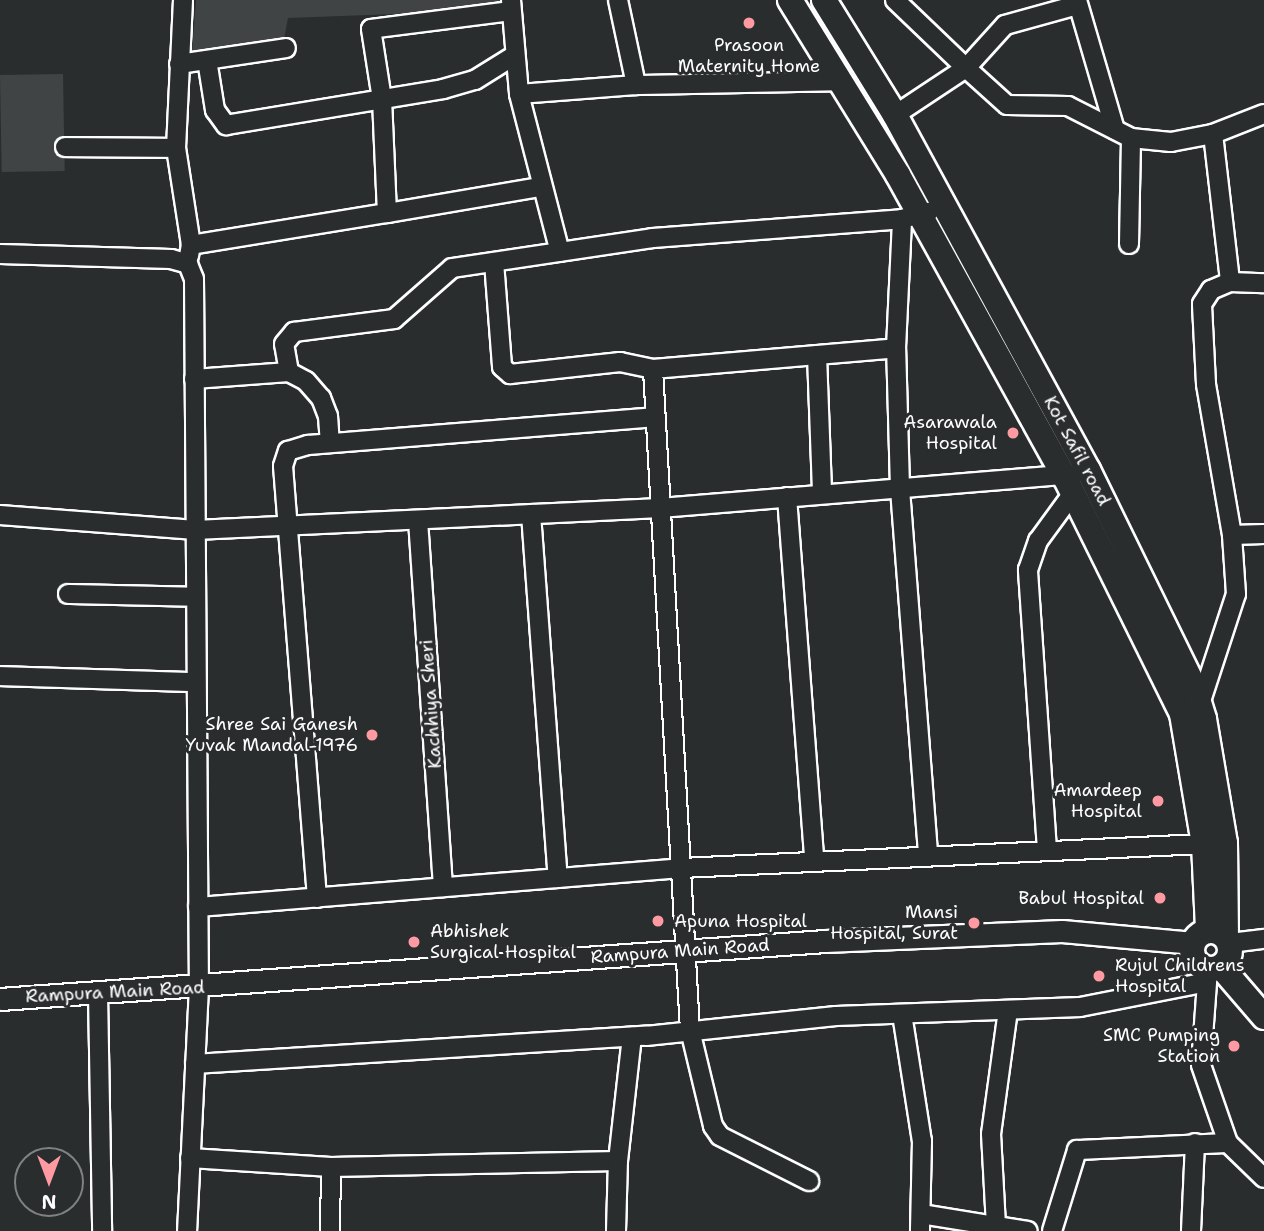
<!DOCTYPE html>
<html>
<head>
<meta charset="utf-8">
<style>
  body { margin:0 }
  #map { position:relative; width:1264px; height:1231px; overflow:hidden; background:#2a2d2e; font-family:"Shantell Sans",sans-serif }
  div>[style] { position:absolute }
  .green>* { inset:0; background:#414445; transform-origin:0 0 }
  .roads { filter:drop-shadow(2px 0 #fff) drop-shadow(-2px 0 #fff) drop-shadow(0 2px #fff) drop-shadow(0 -2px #fff) }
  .minor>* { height:18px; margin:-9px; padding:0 9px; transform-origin:9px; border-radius:9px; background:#2a2d2e }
  .tertiary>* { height:21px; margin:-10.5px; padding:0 10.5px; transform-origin:10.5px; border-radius:10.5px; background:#2a2d2e }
  .secondary>* { height:24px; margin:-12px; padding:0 12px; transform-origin:12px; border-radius:12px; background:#2a2d2e }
  .secondary>.ring { margin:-12px; padding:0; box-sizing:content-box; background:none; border:24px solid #2a2d2e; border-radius:50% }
  .dots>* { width:19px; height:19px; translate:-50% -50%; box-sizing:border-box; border:4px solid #2a2d2e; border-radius:50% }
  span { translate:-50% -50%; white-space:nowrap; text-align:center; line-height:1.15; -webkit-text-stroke:6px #2a2d2e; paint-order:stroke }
  .poi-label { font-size:18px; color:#fff }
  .right { translate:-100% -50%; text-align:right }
  .left { translate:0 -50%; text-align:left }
  .street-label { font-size:18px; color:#fff }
  .north { position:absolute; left:14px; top:1147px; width:70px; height:70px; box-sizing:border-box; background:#2a2d2e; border:2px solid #7f8182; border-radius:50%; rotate:180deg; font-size:19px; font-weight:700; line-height:28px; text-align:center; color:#fff }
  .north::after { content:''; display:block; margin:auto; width:24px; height:32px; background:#ff9aa2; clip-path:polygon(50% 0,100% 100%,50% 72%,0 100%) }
</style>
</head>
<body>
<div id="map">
  <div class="green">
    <i style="clip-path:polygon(196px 0,506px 0,506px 5px,421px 13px,288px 18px,282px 50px,192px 52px)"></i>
    <i style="left:63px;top:74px;width:97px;height:63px;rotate:89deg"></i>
  </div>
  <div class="roads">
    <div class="minor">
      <i style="left:183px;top:0;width:148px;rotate:92.7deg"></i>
      <i style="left:176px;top:148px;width:98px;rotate:81.2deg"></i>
      <i style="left:511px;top:0;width:94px;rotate:85.1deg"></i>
      <i style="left:519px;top:94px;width:163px;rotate:75.5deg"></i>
      <i style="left:618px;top:0;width:87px;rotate:78deg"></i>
      <i style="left:895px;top:0;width:98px;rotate:43.8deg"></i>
      <i style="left:966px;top:68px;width:58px;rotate:-47.8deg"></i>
      <i style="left:1005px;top:25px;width:75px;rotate:-15.5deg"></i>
      <i style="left:1077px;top:0;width:135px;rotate:73.7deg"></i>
      <i style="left:511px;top:11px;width:141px;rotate:172.7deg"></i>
      <i style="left:371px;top:29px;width:71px;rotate:81.1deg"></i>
      <i style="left:382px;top:99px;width:114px;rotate:87.5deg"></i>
      <i style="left:387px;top:213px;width:154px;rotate:-9.7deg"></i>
      <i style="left:207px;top:60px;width:51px;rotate:80.9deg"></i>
      <i style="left:215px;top:110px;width:19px;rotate:54deg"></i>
      <i style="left:226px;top:125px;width:220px;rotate:-9.4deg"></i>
      <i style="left:443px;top:89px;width:33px;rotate:-16deg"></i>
      <i style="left:475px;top:80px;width:47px;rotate:-32deg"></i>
      <i style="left:179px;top:64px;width:108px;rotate:-8.5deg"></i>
      <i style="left:519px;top:94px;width:117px;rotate:-4.4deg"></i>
      <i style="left:636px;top:85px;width:205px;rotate:-1.1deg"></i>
      <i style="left:895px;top:115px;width:85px;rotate:-33.5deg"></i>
      <i style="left:966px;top:68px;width:55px;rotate:42.1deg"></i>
      <i style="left:1007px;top:105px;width:61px;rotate:0.9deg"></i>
      <i style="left:1068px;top:106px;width:71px;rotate:26.9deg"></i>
      <i style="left:1131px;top:138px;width:40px;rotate:5.7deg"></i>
      <i style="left:1171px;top:142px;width:43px;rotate:-10.8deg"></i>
      <i style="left:1213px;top:134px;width:149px;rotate:83.4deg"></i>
      <i style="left:1230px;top:282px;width:34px;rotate:2deg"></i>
      <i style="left:1213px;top:134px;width:55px;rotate:-21.4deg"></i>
      <i style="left:65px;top:147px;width:111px;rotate:0.5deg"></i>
      <i style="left:1129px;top:244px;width:106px;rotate:-88.9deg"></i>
      <i style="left:0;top:254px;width:171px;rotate:1.7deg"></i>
      <i style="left:171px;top:259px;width:18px;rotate:16deg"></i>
      <i style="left:188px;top:264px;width:16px;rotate:68deg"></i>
      <i style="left:194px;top:279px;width:708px;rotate:89.6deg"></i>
      <i style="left:199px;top:987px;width:244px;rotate:92.8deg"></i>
      <i style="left:189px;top:256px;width:11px;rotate:-80deg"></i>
      <i style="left:191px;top:245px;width:199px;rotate:-9.3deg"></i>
      <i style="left:494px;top:262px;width:105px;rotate:85.6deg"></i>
      <i style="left:502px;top:367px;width:11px;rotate:41deg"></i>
      <i style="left:510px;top:374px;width:111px;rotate:-6.2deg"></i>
      <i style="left:620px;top:362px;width:34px;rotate:12deg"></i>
      <i style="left:653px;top:369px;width:244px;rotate:-4.9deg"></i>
      <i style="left:817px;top:355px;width:139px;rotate:87.9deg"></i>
      <i style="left:653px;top:369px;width:662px;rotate:86.8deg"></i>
      <i style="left:690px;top:1030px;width:99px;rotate:76.5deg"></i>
      <i style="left:713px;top:1126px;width:12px;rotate:55deg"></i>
      <i style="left:720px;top:1136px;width:100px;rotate:26.8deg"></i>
      <i style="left:289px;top:372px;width:28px;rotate:-100deg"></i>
      <i style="left:284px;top:344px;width:16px;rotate:-50deg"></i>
      <i style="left:294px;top:332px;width:101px;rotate:-7.4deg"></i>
      <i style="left:394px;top:319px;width:77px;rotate:-41.3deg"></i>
      <i style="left:452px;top:268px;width:202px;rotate:-8.5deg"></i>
      <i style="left:652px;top:238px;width:251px;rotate:-4.3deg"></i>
      <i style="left:194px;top:379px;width:95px;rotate:-4.2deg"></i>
      <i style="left:289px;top:372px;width:19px;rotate:28deg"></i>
      <i style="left:306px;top:381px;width:23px;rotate:49deg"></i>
      <i style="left:321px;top:398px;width:19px;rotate:69deg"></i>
      <i style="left:328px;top:416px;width:27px;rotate:86deg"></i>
      <i style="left:787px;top:497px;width:364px;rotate:85.7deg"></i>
      <i style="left:531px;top:514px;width:365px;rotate:85.8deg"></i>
      <i style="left:0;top:515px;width:196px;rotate:4.4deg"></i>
      <i style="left:195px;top:530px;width:466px;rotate:-2.7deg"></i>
      <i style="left:660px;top:508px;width:416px;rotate:-4.7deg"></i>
      <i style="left:418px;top:520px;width:368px;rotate:86.1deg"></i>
      <i style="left:1232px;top:535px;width:32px;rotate:-2deg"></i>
      <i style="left:68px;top:594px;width:128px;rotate:1.3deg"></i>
      <i style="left:0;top:676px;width:196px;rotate:1.8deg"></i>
      <i style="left:1200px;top:704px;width:116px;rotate:-71.9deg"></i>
      <i style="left:1236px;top:594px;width:59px;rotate:-93.9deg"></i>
      <i style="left:1232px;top:535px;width:153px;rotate:-99.8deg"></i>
      <i style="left:1206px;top:384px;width:80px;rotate:-92.9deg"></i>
      <i style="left:1202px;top:304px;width:17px;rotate:-57deg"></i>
      <i style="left:1211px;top:290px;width:21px;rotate:-23deg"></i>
      <i style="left:1047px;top:850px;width:281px;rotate:-93.9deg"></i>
      <i style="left:1028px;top:570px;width:31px;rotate:-71deg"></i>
      <i style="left:1038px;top:541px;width:59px;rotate:-53.9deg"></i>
      <i style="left:928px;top:853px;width:366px;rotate:-94.4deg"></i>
      <i style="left:900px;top:488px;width:140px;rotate:-91.6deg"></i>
      <i style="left:896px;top:348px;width:129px;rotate:-87.3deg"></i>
      <i style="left:902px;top:219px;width:28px;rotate:-15deg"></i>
      <i style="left:317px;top:898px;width:433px;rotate:-94.5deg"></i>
      <i style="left:283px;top:466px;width:16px;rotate:-72deg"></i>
      <i style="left:288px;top:451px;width:21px;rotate:-17deg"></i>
      <i style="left:308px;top:445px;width:347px;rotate:-4.6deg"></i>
      <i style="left:198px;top:907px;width:485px;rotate:-4.6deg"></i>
      <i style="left:681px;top:868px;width:524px;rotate:-2.63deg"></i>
      <i style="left:1230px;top:943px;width:34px;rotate:-7deg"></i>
      <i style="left:1208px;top:969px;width:96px;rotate:94.2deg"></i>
      <i style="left:1201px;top:1065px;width:83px;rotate:70.9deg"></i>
      <i style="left:1228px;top:1143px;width:50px;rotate:44.2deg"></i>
      <i style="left:98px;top:993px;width:238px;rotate:89deg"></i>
      <i style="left:902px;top:1014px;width:129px;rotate:81.1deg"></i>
      <i style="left:922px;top:1141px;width:90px;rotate:91.3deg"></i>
      <i style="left:195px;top:1064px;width:452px;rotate:-3.6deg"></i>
      <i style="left:646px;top:1036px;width:191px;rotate:-6deg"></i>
      <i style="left:836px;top:1016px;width:244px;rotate:-2.1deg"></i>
      <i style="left:1080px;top:1007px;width:129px;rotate:-11.1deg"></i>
      <i style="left:190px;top:1158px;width:141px;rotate:3.7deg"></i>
      <i style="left:331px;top:1167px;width:287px;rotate:-1.2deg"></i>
      <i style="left:921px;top:1214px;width:76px;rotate:9.1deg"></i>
      <i style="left:996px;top:1226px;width:92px;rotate:-93.1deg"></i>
      <i style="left:991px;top:1134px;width:125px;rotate:-82.2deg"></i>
      <i style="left:996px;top:1226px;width:32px;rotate:9deg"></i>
      <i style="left:330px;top:1231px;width:64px;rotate:-89.1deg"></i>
      <i style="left:616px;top:1231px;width:70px;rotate:-88.4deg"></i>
      <i style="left:618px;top:1161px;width:125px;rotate:-83.6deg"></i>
      <i style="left:1052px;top:1231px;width:85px;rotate:-72.8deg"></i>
      <i style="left:1077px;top:1150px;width:151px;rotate:-2.7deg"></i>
      <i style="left:1191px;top:1231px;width:88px;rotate:-87.4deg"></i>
    </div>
    <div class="tertiary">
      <i style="left:0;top:999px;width:827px;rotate:-4.02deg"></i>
      <i style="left:825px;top:941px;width:237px;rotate:-2.4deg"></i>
      <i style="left:1062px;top:931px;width:132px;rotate:5.2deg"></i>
    </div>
    <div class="secondary">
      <i style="left:790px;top:0;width:206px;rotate:58.3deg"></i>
      <i style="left:898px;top:175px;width:345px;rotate:61.1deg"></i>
      <i style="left:1065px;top:477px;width:264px;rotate:63.7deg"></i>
      <i style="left:1182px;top:714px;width:132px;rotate:80.4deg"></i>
      <i style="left:1204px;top:844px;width:86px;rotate:87.3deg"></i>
      <i style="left:824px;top:0;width:135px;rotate:58.3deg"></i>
      <i style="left:895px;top:115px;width:404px;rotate:61.5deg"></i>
      <i style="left:1088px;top:470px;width:241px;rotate:63.9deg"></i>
      <i style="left:1194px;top:686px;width:34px;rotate:73deg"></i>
      <i style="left:1204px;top:719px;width:126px;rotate:80.4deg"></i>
      <i style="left:1225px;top:843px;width:94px;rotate:89.4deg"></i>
      <i class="ring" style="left:1192px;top:931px;width:14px;height:14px"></i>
      <i style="left:1221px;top:967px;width:66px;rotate:49.3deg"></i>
    </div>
  </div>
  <div class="dots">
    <i style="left:749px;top:23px;background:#ff9aa2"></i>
    <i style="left:1013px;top:433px;background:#ff9aa2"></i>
    <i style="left:372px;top:735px;background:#ff9aa2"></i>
    <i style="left:1158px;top:801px;background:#ff9aa2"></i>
    <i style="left:1160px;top:898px;background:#ff9aa2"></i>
    <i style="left:658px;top:921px;background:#ff9aa2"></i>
    <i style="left:974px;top:923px;background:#ff9aa2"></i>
    <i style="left:414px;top:942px;background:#ff9aa2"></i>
    <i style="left:1099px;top:976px;background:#ff9aa2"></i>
    <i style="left:1234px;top:1046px;background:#ff9aa2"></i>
  </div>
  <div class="poi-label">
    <span style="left:749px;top:56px">Prasoon<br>Maternity Home</span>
    <span class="right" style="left:997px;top:433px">Asarawala<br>Hospital</span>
    <span class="right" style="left:358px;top:735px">Shree Sai Ganesh<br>Yuvak Mandal-1976</span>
    <span class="right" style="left:1142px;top:801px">Amardeep<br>Hospital</span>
    <span class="right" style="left:1144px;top:898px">Babul Hospital</span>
    <span class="right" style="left:958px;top:923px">Mansi<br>Hospital, Surat</span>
    <span class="left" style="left:674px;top:921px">Apuna Hospital</span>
    <span class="left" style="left:430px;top:942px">Abhishek<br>Surgical Hospital</span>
    <span class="left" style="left:1115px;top:976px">Rujul Childrens<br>Hospital</span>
    <span class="right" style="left:1220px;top:1046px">SMC Pumping<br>Station</span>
  </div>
  <div class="street-label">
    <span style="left:1077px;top:451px;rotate:62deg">Kot Safil road</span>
    <span style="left:431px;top:704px;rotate:-94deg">Kachhiya Sheri</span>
    <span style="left:680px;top:951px;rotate:-4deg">Rampura Main Road</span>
    <span style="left:115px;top:992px;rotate:-3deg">Rampura Main Road</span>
  </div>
  <div class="north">N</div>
</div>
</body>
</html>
